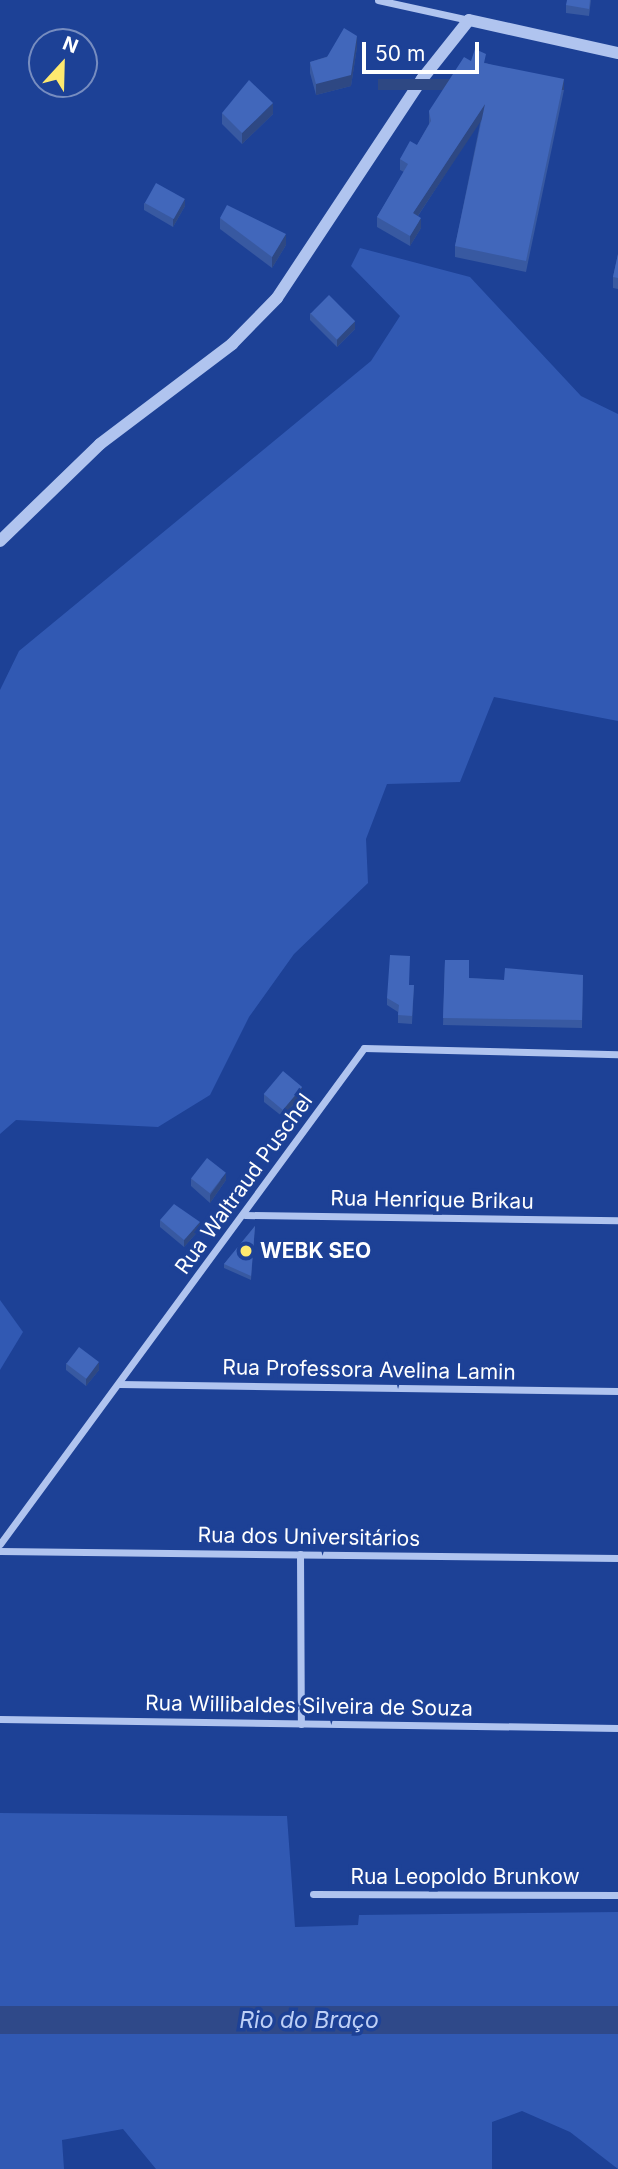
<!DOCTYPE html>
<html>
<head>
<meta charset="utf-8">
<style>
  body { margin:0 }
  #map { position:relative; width:618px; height:2169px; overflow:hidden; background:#1d4196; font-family:Inter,sans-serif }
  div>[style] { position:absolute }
  .green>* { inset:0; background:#3159b3 }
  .river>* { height:28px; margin:-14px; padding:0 14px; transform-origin:14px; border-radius:14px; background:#2f4989 }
  .minor>* { height:7px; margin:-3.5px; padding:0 3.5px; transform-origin:3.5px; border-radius:3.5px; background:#b0c4ef }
  .tertiary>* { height:12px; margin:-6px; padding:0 6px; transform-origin:6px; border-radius:6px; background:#b0c4ef }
  .wall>* { inset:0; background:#3859a1 }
  .shaded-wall>* { inset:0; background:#2e4883; transform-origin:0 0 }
  .building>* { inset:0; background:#4167bb; transform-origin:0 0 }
  .dots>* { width:19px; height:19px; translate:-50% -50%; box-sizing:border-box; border:4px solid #1d4196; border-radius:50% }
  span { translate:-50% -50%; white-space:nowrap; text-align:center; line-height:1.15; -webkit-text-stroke:7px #1d4196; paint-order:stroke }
  .street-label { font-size:21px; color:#fff }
  .poi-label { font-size:21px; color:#fff; font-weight:700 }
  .left { translate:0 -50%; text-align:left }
  .water-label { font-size:23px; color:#bdcff6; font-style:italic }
  .north { position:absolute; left:28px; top:28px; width:70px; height:70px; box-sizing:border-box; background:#1d4196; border:2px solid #778dc0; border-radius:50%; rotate:22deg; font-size:19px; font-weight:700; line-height:28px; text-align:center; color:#fff }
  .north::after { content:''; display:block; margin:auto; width:24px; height:32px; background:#fee96f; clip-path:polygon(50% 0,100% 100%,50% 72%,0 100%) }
  .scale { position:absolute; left:362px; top:42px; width:117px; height:32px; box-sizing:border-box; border:4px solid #fff; border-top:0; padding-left:9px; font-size:21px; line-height:24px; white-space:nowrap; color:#fff; -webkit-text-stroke:5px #1d4196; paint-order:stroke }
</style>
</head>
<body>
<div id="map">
  <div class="green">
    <i style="clip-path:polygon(360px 248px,470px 277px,581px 396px,618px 414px,618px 721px,494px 697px,460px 782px,387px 784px,366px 839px,368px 883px,294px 954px,249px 1017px,210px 1095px,158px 1127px,16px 1120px,0 1134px,0 690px,19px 651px,371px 361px,400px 316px,351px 266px)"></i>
    <i style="clip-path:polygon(0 1300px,23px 1332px,0 1370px)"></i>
    <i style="clip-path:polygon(0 1813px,287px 1816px,295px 1927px,358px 1925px,359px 1915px,618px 1912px,618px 2169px,570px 2132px,522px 2111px,492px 2122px,492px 2169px,156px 2169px,123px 2129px,62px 2140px,64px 2169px,0 2169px)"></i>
  </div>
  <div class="river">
    <i style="left:0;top:2020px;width:618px"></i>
  </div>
  <div class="minor">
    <i style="left:378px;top:0;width:93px;rotate:12.4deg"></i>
    <i style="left:245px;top:1215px;width:373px;rotate:0.8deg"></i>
    <i style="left:119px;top:1384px;width:499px;rotate:0.8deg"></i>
    <i style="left:0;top:1544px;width:615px;rotate:-53.73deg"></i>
    <i style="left:364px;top:1048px;width:254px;rotate:1.4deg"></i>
    <i style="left:0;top:1551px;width:618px;rotate:0.65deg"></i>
    <i style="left:300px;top:1554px;width:170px;rotate:89.7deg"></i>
    <i style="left:0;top:1719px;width:618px;rotate:0.83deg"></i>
    <i style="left:313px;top:1894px;width:305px;rotate:0.2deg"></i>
  </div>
  <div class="tertiary">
    <i style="left:0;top:541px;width:139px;rotate:-44.1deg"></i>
    <i style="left:100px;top:444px;width:166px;rotate:-37.1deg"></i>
    <i style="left:232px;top:344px;width:64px;rotate:-45.6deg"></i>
    <i style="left:277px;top:298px;width:263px;rotate:-56.5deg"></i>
    <i style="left:422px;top:79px;width:75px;rotate:-51.5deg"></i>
    <i style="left:469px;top:20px;width:153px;rotate:12.5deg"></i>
  </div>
  <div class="wall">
    <i style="clip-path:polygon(591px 0,589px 16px,566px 13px,566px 5px)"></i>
    <i style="clip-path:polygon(357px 47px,351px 86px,316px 95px,310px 73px,310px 62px)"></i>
    <i style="clip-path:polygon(471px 61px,486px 63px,564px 90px,526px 272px,455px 257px,455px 246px,481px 119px,418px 216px,421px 228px,410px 246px,377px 227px,377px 217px,404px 172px,400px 170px,400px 159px,417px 145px,429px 124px,429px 111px)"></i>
    <i style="clip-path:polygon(222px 113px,273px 114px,242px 144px,222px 124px)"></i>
    <i style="clip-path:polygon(144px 203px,185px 206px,173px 227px,144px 210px)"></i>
    <i style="clip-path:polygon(220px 218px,286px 245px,272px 268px,220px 229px)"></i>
    <i style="clip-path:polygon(618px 254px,618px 289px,613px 288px,613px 277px)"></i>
    <i style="clip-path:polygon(310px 313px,355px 329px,337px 347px,310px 320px)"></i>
    <i style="clip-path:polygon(445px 960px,469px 978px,504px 980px,583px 975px,582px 1028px,443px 1025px)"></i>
    <i style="clip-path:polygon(409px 985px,414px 985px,412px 1024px,398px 1023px,398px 1012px,387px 1005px,387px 998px)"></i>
    <i style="clip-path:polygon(264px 1094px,302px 1094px,283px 1117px,264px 1102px)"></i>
    <i style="clip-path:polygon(191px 1179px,226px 1180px,210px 1203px,191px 1186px)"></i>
    <i style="clip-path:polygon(160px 1220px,200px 1229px,184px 1247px,160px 1227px)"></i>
    <i style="clip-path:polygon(255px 1226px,251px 1280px,224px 1268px,224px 1264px)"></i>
    <i style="clip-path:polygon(66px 1363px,99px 1370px,86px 1386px,66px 1370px)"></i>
  </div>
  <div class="shaded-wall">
    <i style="clip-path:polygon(357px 36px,357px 47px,351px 86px,316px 95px,316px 84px)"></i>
    <i style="left:564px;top:79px;width:11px;height:186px;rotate:90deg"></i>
    <i style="clip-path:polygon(273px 103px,273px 114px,242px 144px,242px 133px)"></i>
    <i style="clip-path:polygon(485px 104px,485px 115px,413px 223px,413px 213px)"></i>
    <i style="clip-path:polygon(185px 199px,185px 206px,173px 227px,173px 219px)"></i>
    <i style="clip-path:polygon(421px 218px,421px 228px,410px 246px,410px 236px)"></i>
    <i style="clip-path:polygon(286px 234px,286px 245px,272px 268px,272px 257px)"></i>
    <i style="clip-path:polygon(355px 321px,355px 329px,337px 347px,337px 340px)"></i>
    <i style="clip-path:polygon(302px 1087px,302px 1094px,283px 1117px,283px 1109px)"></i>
    <i style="clip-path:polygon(226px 1173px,226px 1180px,210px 1203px,210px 1195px)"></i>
    <i style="clip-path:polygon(200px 1222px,200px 1229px,184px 1247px,184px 1240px)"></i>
    <i style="clip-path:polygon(99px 1362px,99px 1370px,86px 1386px,86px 1378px)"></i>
  </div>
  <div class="building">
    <i style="clip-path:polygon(567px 0,590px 0,589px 9px,566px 5px)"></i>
    <i style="clip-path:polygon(344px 28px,357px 36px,351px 75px,316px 84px,310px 62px,327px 57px)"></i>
    <i style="clip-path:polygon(475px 49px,486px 54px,484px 63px,564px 79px,526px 261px,455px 246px,485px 104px,413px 213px,421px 218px,410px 236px,377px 217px,408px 164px,400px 159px,410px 141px,417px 145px,431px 121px,429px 111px,464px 57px,471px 61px)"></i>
    <i style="clip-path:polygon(249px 80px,273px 103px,242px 133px,222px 113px)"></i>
    <i style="left:156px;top:183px;width:33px;height:23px;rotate:29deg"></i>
    <i style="clip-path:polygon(227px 205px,286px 234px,272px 257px,220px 218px)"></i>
    <i style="clip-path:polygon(618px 254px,618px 278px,613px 277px)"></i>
    <i style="left:329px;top:295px;width:37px;height:26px;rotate:45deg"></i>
    <i style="clip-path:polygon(390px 955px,410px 956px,409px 985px,414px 985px,412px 1016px,398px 1015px,399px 1005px,387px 998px)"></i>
    <i style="clip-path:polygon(445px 960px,469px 960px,469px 978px,504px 980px,505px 968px,583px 975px,582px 1020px,443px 1018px)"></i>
    <i style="left:283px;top:1071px;width:25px;height:30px;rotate:40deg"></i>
    <i style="left:207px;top:1158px;width:24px;height:26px;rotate:38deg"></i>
    <i style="clip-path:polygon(174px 1204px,200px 1222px,184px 1240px,160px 1220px)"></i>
    <i style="clip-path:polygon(255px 1226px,251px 1276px,224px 1264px)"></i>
    <i style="left:79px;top:1347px;width:25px;height:21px;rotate:37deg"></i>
  </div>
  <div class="dots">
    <i style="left:246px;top:1251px;background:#fee96f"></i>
  </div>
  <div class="street-label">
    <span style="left:244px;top:1184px;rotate:-54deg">Rua Waltraud Puschel</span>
    <span style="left:432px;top:1200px;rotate:1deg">Rua Henrique Brikau</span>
    <span style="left:369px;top:1370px;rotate:1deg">Rua Professora Avelina Lamin</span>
    <span style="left:309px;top:1537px;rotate:1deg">Rua dos Universitários</span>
    <span style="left:309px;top:1706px;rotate:1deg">Rua Willibaldes Silveira de Souza</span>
    <span style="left:465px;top:1877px">Rua Leopoldo Brunkow</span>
  </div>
  <div class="poi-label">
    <span class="left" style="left:260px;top:1251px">WEBK SEO</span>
  </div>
  <div class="water-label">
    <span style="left:309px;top:2020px">Rio do Braço</span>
  </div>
  <div class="north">N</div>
  <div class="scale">50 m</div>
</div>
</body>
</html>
